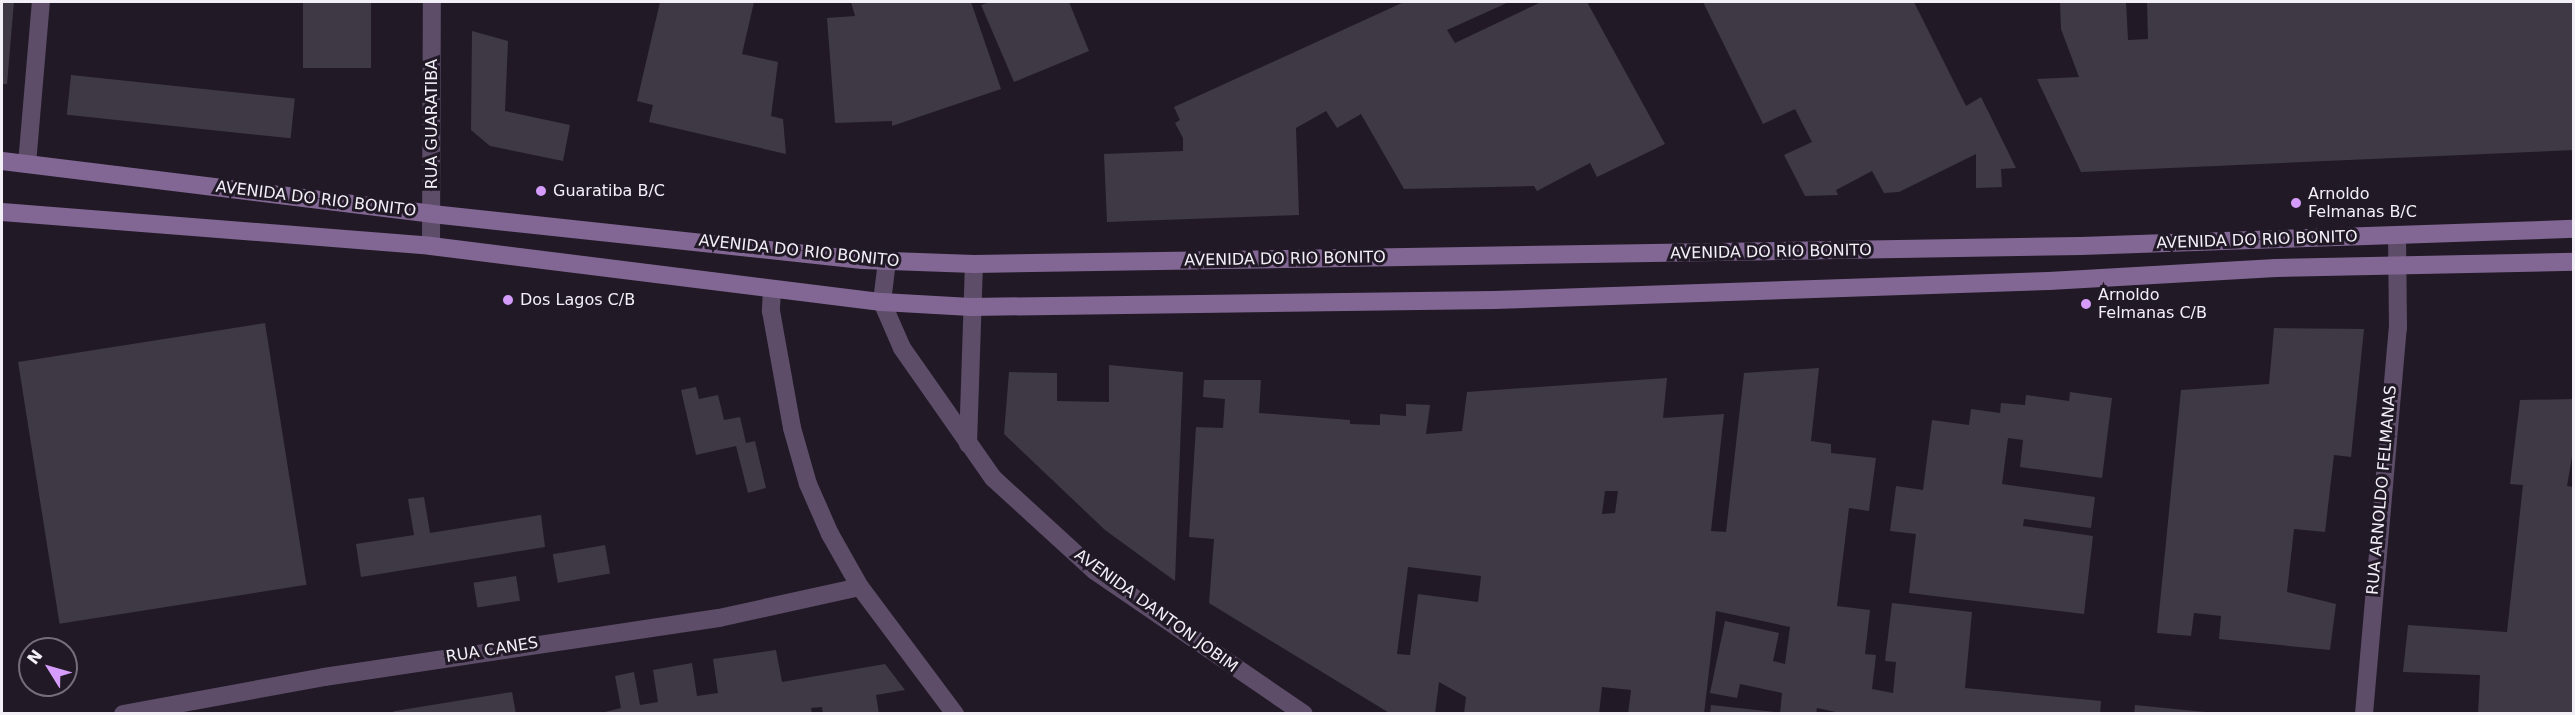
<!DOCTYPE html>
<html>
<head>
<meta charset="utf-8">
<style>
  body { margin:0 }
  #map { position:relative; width:2575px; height:715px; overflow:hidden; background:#211a26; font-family:"DejaVu Sans",sans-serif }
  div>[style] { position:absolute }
  .building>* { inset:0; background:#3f3845; transform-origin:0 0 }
  .minor>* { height:18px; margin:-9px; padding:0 9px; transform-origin:9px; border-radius:9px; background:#5d4d69 }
  .secondary>* { height:18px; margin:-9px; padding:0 9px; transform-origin:9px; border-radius:9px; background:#826794 }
  .dots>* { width:16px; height:16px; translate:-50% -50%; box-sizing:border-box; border:3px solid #211a26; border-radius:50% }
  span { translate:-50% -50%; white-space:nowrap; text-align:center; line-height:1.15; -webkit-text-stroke:6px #211a26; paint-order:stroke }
  .street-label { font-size:16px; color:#f3eff7 }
  .poi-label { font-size:16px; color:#f3eff7 }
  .left { translate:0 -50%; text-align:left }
  .frame { position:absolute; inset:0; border:3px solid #f3eff7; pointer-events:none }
  .north { position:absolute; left:18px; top:637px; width:60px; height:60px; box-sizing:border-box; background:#211a26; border:2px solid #756f7a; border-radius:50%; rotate:307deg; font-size:16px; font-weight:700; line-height:24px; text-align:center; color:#f3eff7 }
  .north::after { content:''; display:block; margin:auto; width:21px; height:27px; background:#d59cfb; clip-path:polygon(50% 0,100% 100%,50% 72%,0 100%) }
</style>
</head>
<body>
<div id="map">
  <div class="building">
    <i style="clip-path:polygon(2px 2px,14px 2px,7px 84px,2px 84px)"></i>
    <i style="left:303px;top:2px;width:68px;height:66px"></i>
    <i style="clip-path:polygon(660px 2px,754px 2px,742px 54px,778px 62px,771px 116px,783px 119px,786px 154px,649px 122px,653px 105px,637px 101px)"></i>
    <i style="clip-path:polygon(851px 2px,971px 2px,1001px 89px,892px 126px,892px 121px,835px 123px,827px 18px,855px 16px)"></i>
    <i style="clip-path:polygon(990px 2px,1069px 2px,1089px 51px,1014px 82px,981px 5px)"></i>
    <i style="clip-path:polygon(1404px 2px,1509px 2px,1447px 30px,1455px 43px,1541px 2px,1587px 2px,1665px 144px,1597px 177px,1590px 163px,1537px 191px,1534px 186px,1404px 189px,1361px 114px,1337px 128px,1326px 111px,1296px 128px,1299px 215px,1107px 222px,1104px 154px,1183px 151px,1183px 138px,1175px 123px,1180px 120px,1174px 107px)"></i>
    <i style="clip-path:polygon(1703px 2px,1914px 2px,1966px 106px,1981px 97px,2016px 168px,2001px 169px,2002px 187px,1976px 188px,1976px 154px,1899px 192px,1884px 193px,1872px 171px,1836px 190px,1838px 195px,1805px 196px,1784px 155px,1812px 142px,1795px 109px,1763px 124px)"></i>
    <i style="clip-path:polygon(2060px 2px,2126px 2px,2128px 40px,2148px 39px,2147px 2px,2574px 2px,2574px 150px,2081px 172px,2037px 79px,2079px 77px,2061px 29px)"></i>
    <i style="clip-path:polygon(472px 31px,508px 41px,505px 111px,570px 125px,563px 161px,490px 146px,471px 130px)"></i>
    <i style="left:71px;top:75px;width:225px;height:40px;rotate:6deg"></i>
    <i style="left:265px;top:323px;width:265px;height:250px;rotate:81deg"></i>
    <i style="clip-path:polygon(2274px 328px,2364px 329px,2351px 457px,2334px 455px,2325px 532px,2294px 529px,2287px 592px,2336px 604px,2330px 650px,2219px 639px,2221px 616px,2194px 613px,2191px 636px,2157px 633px,2181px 390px,2269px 384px)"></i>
    <i style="clip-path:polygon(1109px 365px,1183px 372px,1175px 581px,1105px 530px,1004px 434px,1009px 372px,1057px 373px,1057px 401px,1109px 402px)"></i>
    <i style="clip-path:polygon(evenodd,1819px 368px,1811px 441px,1831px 444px,1831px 453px,1876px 458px,1869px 511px,1849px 508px,1837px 606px,1870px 610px,1865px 654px,1876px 655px,1872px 689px,1893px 693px,1896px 662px,1885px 661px,1892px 603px,1972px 612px,1965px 688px,2101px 701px,2100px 714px,1845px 714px,1817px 708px,1816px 714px,1780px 714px,1782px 693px,1740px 684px,1737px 698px,1710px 693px,1725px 621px,1779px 633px,1773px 661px,1785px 664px,1790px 627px,1716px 611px,1704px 714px,1628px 714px,1631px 690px,1602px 687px,1599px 714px,1464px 714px,1466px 697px,1439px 682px,1435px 714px,1391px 714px,1209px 603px,1214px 539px,1189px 537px,1196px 427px,1223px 428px,1225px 399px,1203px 397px,1204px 380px,1261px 380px,1259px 413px,1350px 420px,1350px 424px,1380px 425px,1380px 414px,1406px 416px,1406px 404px,1430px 405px,1426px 434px,1462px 431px,1467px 392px,1667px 378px,1663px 418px,1724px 414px,1711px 531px,1726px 532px,1744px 373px,1819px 368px,1605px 491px,1618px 491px,1615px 513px,1602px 514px,1605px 491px,1819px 368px,1408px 567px,1481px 576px,1478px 602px,1418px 594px,1410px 655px,1397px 654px,1408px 567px)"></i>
    <i style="clip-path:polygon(696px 387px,699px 399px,718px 395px,724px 420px,740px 417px,746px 443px,755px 441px,766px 488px,748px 493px,736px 446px,696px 455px,681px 390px)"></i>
    <i style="clip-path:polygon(2070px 392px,2112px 398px,2102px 478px,2020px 467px,2023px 440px,2008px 438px,2002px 484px,2095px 497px,2091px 528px,2024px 519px,2023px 526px,2093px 536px,2084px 614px,1909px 593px,1916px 534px,1890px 531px,1896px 486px,1923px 490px,1932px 420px,1969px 425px,1971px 409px,2000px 413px,2001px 403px,2025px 405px,2026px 395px,2069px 401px)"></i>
    <i style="clip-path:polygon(2574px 399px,2574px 445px,2567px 486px,2574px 487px,2574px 714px,2478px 714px,2480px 675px,2403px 672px,2408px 625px,2507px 632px,2523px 485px,2510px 484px,2520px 400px)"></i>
    <i style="clip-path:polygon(424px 497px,430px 533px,541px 515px,545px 547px,361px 577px,356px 544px,414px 535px,408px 499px)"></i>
    <i style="left:605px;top:545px;width:29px;height:53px;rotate:80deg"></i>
    <i style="left:516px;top:576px;width:25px;height:43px;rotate:81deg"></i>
    <i style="clip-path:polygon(776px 650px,782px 682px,885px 664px,905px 690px,876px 695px,879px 714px,823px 714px,822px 707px,811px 708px,812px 714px,597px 714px,621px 708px,615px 676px,634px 672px,640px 705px,658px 702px,653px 670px,692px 663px,697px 696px,718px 693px,713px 659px)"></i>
    <i style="clip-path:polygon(512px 692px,516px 714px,388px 714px,395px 711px)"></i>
    <i style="clip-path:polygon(1711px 705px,1775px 712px,1774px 714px,1710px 714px)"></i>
    <i style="clip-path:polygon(2135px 705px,2205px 712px,2205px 714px,2134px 714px)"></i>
  </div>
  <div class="minor">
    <i style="left:27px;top:164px;width:163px;rotate:-85.1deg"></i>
    <i style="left:431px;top:246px;width:244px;rotate:-89.8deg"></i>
    <i style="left:887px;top:261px;width:41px;rotate:97deg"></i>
    <i style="left:882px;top:302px;width:50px;rotate:66.5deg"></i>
    <i style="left:902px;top:348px;width:159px;rotate:55deg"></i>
    <i style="left:993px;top:478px;width:138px;rotate:42.4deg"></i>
    <i style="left:1095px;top:571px;width:253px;rotate:34.4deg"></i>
    <i style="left:772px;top:289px;width:22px;rotate:93deg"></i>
    <i style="left:771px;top:311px;width:119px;rotate:79.8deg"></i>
    <i style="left:792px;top:428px;width:58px;rotate:74.1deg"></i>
    <i style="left:808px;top:484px;width:55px;rotate:66.3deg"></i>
    <i style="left:830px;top:534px;width:61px;rotate:60.5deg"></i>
    <i style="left:860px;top:587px;width:159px;rotate:53.2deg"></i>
    <i style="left:968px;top:444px;width:180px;rotate:-88.1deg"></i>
    <i style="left:123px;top:714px;width:204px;rotate:-10.4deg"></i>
    <i style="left:324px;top:677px;width:399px;rotate:-8.5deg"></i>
    <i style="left:719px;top:618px;width:144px;rotate:-12.4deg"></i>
    <i style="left:2364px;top:714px;width:387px;rotate:-85deg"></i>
    <i style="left:2398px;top:328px;width:92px;rotate:-90.6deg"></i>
  </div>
  <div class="secondary">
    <i style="left:2px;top:161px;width:433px;rotate:7deg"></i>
    <i style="left:432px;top:214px;width:433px;rotate:6.1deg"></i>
    <i style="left:863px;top:260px;width:111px;rotate:2.1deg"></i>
    <i style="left:974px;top:264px;width:1107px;rotate:-0.93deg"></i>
    <i style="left:2081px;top:246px;width:493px;rotate:-2deg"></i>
    <i style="left:2px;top:212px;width:430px;rotate:4.5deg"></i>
    <i style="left:431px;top:246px;width:454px;rotate:7.1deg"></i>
    <i style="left:882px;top:302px;width:89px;rotate:3.2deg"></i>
    <i style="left:971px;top:307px;width:523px;rotate:-0.77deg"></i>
    <i style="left:1494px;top:300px;width:555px;rotate:-1.96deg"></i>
    <i style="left:2049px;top:281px;width:227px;rotate:-3.3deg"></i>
    <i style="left:2276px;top:268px;width:298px;rotate:-1.2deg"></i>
  </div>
  <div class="dots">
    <i style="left:541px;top:191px;background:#d59cfb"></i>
    <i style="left:2296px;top:203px;background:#d59cfb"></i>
    <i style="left:508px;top:300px;background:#d59cfb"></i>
    <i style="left:2086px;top:304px;background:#d59cfb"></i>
  </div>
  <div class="street-label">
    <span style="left:432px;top:124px;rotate:-90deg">RUA GUARATIBA</span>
    <span style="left:316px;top:199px;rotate:7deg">AVENIDA DO RIO BONITO</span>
    <span style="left:2257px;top:240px;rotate:-2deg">AVENIDA DO RIO BONITO</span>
    <span style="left:799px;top:251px;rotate:6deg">AVENIDA DO RIO BONITO</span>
    <span style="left:1771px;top:252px;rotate:-1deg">AVENIDA DO RIO BONITO</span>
    <span style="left:1285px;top:259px;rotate:-1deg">AVENIDA DO RIO BONITO</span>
    <span style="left:2382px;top:490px;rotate:-85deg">RUA ARNOLDO FELMANAS</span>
    <span style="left:1156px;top:611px;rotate:36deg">AVENIDA DANTON JOBIM</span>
    <span style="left:492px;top:650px;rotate:-9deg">RUA CANES</span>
  </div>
  <div class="poi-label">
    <span class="left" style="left:553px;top:191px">Guaratiba B/C</span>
    <span class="left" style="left:2308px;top:203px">Arnoldo<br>Felmanas B/C</span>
    <span class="left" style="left:2098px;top:304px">Arnoldo<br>Felmanas C/B</span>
    <span class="left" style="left:520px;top:300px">Dos Lagos C/B</span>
  </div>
  <div class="frame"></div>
  <div class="north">N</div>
</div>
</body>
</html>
